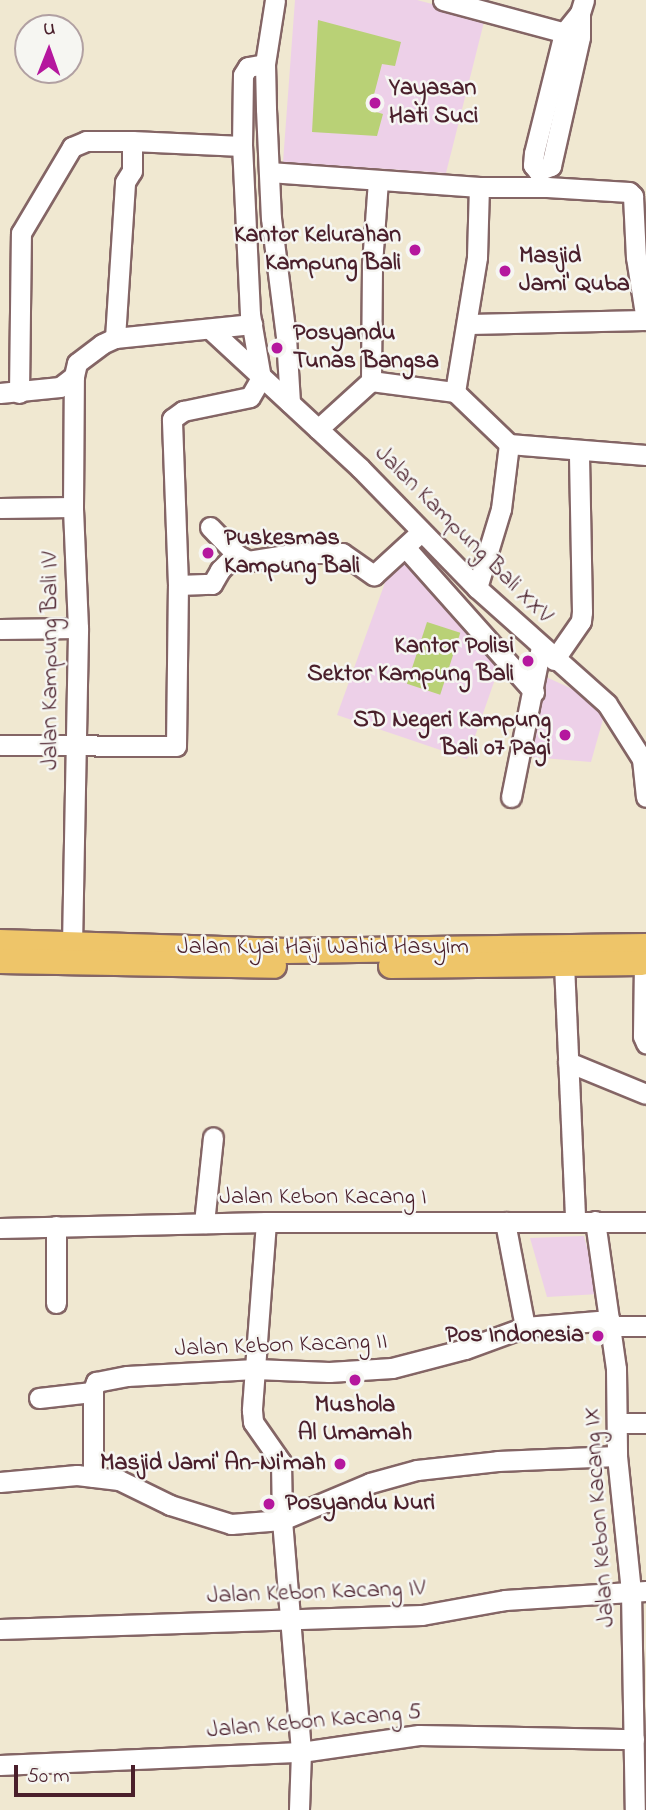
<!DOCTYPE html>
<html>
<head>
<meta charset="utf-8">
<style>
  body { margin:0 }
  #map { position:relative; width:646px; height:1810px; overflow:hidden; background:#f0e8d1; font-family:"Indie Flower",sans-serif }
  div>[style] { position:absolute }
  .built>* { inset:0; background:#edd0e8 }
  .green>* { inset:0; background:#b9d176; transform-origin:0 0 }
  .roads { filter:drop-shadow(2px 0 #846565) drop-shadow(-2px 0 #846565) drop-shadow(0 2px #846565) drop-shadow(0 -2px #846565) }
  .minor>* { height:19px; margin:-9.5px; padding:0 9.5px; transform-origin:9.5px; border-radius:9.5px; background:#fff }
  .major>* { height:24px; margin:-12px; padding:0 12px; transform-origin:12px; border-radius:12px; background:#eec569 }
  .dots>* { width:19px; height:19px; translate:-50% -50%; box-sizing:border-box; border:4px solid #f6f6f2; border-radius:50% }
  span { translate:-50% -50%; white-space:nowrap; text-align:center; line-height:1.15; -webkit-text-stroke:5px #f6f6f2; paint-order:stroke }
  .poi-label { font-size:24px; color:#4a1f2b; font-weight:700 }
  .left { translate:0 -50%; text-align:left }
  .right { translate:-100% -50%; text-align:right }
  .street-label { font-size:24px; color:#4a1f2b }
  .north { position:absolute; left:14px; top:14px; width:70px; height:70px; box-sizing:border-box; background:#f6f6f2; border:2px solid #b1a0a2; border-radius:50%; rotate:1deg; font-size:19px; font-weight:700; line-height:28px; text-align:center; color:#4a1f2b }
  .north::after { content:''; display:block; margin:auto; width:24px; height:32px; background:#b5179e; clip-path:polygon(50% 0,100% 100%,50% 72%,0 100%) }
  .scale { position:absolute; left:14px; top:1765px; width:121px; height:32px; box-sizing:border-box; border:4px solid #4a1f2b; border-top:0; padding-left:9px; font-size:21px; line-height:24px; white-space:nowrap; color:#4a1f2b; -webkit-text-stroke:5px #f6f6f2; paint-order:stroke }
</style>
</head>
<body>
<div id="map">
  <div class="built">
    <i style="clip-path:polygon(295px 0,417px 0,485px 18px,446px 173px,283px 162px)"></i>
    <i style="clip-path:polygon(395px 555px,437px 590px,500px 665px,467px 759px,337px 715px)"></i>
    <i style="clip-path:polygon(544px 676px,607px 705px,591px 762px,530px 757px,534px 712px)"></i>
    <i style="clip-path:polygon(584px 1236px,599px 1294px,547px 1297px,530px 1238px)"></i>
  </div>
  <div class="green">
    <i style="clip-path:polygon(318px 20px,401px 42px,395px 66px,382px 64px,370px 110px,383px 114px,377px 136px,312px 132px)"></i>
    <i style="left:427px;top:622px;width:35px;height:65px;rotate:18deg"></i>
  </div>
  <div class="roads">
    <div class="minor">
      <i style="left:275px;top:0;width:65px;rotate:98.9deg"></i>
      <i style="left:265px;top:64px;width:45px;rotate:88.7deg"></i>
      <i style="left:266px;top:109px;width:109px;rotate:87.4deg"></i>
      <i style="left:271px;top:218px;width:120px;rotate:82.8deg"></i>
      <i style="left:286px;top:337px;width:66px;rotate:86.5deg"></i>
      <i style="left:443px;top:0;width:138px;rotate:15.1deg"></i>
      <i style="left:580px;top:13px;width:26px;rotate:129deg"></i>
      <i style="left:564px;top:33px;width:124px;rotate:104deg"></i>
      <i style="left:534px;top:153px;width:12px;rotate:95deg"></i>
      <i style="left:533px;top:165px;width:8px;rotate:50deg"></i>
      <i style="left:538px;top:171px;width:14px;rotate:-21deg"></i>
      <i style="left:551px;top:166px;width:132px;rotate:-77.3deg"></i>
      <i style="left:580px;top:37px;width:24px;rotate:-90deg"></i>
      <i style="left:580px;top:13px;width:14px;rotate:-73deg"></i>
      <i style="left:269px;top:172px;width:211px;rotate:4.1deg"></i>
      <i style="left:479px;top:187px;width:68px"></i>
      <i style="left:547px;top:187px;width:82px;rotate:3.5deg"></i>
      <i style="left:629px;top:192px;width:6px;rotate:45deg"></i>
      <i style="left:633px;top:196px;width:61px;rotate:87.2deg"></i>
      <i style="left:636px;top:257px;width:64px;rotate:81deg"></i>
      <i style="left:468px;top:324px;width:178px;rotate:-1.3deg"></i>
      <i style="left:210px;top:329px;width:205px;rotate:42.8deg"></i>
      <i style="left:360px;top:468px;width:168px;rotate:45.7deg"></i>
      <i style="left:477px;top:588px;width:174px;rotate:41.7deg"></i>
      <i style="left:607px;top:704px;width:65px;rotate:57.5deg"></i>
      <i style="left:642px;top:759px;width:38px;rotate:84deg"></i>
      <i style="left:115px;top:338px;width:156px;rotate:-86.3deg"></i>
      <i style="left:125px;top:182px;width:13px;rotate:-58deg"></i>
      <i style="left:132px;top:171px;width:30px;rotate:-90deg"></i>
      <i style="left:261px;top:378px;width:65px;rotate:-99.8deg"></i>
      <i style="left:250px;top:314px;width:168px;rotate:-92.7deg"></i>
      <i style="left:242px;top:146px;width:71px;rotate:-89.2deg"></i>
      <i style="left:243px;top:75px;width:9px;rotate:-58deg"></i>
      <i style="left:248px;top:67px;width:17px;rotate:-10deg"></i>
      <i style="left:371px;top:381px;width:117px;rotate:-89.5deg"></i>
      <i style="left:372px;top:264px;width:84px;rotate:-85.9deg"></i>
      <i style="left:455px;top:392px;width:137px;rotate:-80.7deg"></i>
      <i style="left:477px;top:257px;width:70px;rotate:-88.4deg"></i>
      <i style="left:0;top:393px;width:60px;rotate:-5.7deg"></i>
      <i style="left:60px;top:387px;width:18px;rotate:-38deg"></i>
      <i style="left:74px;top:376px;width:13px;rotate:-77deg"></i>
      <i style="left:77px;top:363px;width:31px;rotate:-37deg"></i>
      <i style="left:102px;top:344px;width:14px;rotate:-25deg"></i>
      <i style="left:115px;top:338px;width:138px;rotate:-5.8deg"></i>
      <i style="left:19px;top:393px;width:160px;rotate:-89.3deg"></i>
      <i style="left:21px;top:233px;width:100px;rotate:-59.3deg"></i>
      <i style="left:72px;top:147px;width:15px;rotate:-23deg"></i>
      <i style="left:86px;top:141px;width:46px"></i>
      <i style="left:132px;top:141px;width:110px;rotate:2.6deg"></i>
      <i style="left:318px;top:429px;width:72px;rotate:-42.2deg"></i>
      <i style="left:371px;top:381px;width:85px;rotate:7.5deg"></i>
      <i style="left:455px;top:392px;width:75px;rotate:43.9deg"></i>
      <i style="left:509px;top:444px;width:137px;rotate:4.6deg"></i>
      <i style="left:0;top:508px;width:73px;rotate:-0.8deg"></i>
      <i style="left:210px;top:527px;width:37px;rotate:46deg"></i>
      <i style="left:236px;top:554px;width:14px;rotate:30deg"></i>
      <i style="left:248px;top:561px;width:51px;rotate:-9.1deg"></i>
      <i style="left:298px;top:553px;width:44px"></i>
      <i style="left:342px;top:553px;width:39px;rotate:35deg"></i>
      <i style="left:374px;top:575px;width:64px;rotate:-42.5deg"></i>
      <i style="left:405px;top:547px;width:194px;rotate:48.3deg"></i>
      <i style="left:178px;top:585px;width:34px;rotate:-2deg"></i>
      <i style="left:212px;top:584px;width:16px;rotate:-60deg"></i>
      <i style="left:220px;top:570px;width:23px;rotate:-45deg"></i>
      <i style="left:477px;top:588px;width:83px;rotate:-73.1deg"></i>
      <i style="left:501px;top:509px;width:65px;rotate:-83deg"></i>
      <i style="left:0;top:629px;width:78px;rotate:-0.7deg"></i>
      <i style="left:554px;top:660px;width:47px;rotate:-55.3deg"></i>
      <i style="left:581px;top:621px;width:9px;rotate:-84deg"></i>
      <i style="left:582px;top:612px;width:160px;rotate:-91.1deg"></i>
      <i style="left:0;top:745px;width:176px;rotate:0.3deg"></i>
      <i style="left:176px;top:746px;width:161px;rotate:-89.3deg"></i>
      <i style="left:178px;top:585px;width:166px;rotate:-92.1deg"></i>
      <i style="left:172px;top:419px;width:14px;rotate:-36deg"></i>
      <i style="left:183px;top:411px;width:68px;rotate:-11.8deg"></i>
      <i style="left:250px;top:397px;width:22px;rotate:-60deg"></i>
      <i style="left:511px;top:797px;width:153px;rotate:-78.7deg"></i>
      <i style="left:72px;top:945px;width:317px;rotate:-88.9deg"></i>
      <i style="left:78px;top:628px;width:121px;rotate:-92.4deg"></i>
      <i style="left:73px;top:507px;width:131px;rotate:-89.6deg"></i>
      <i style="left:644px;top:963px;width:73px;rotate:90.8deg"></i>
      <i style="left:643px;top:1036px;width:8px;rotate:67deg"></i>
      <i style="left:564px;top:964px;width:257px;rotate:87.5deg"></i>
      <i style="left:568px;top:1062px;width:84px;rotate:22.3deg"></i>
      <i style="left:595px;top:1221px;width:149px;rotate:81.9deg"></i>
      <i style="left:616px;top:1369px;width:87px;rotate:89.3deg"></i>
      <i style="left:617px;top:1456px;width:136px;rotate:84.1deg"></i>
      <i style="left:631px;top:1591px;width:219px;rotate:89deg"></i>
      <i style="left:266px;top:1222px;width:189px;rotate:94.3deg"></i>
      <i style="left:252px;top:1410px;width:12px;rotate:85deg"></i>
      <i style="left:253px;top:1422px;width:49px;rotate:55deg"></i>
      <i style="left:281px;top:1462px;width:58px;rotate:89deg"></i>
      <i style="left:282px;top:1520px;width:233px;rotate:85.3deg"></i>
      <i style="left:301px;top:1752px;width:58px;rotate:92deg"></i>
      <i style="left:505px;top:1222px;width:107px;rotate:79.2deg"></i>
      <i style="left:204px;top:1223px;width:86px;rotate:-84deg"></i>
      <i style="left:0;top:1228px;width:266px;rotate:-1.3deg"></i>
      <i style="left:266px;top:1222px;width:380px"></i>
      <i style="left:56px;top:1303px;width:77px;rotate:-90deg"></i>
      <i style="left:611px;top:1326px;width:35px"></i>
      <i style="left:93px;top:1392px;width:85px;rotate:90deg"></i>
      <i style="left:39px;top:1398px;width:53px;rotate:-6.5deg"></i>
      <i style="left:92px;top:1392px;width:11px;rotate:-68deg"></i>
      <i style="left:96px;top:1382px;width:32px;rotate:-11deg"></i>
      <i style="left:127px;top:1376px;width:128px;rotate:-3.1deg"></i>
      <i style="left:255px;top:1369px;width:74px;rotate:2.3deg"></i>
      <i style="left:329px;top:1372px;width:63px;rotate:-3.6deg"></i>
      <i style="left:392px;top:1368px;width:75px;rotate:-14.6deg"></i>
      <i style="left:465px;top:1349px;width:64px;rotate:-20.1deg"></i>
      <i style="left:525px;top:1327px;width:85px;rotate:-4.7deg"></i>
      <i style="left:617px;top:1423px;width:29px"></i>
      <i style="left:0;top:1482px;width:77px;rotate:-5.2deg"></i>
      <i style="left:77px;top:1475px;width:42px;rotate:6.8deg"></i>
      <i style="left:119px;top:1480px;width:57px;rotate:26.1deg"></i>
      <i style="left:170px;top:1505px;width:64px;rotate:17.3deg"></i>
      <i style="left:231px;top:1524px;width:51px;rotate:-4.5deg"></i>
      <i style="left:282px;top:1520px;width:95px;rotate:-22.8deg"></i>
      <i style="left:370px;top:1483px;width:49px;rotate:-15.5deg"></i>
      <i style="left:417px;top:1470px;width:81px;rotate:-6.3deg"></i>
      <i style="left:498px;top:1461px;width:119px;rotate:-2.4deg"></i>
      <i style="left:0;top:1629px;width:422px;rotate:-1.9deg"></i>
      <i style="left:422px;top:1615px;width:84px;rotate:-10.2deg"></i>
      <i style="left:505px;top:1600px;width:141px;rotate:-3.7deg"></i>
      <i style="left:0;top:1765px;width:301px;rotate:-2.5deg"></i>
      <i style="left:301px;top:1752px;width:119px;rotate:-8.2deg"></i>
      <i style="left:419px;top:1735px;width:215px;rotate:1.1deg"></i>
    </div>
    <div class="major">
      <i style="left:0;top:942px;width:287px;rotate:1.8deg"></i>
      <i style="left:287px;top:951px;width:359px;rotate:-0.8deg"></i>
      <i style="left:0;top:961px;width:274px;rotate:1deg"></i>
      <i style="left:391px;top:966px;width:251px;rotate:-0.7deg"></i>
    </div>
  </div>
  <div class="dots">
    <i style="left:375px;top:103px;background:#b5179e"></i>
    <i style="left:415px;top:250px;background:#b5179e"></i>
    <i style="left:505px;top:271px;background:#b5179e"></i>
    <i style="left:277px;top:348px;background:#b5179e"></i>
    <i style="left:208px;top:553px;background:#b5179e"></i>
    <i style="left:528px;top:661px;background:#b5179e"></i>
    <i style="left:565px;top:735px;background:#b5179e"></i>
    <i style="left:598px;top:1336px;background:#b5179e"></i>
    <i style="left:355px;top:1380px;background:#b5179e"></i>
    <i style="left:340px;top:1464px;background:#b5179e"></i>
    <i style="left:269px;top:1504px;background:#b5179e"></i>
  </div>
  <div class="poi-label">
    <span class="left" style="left:389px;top:103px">Yayasan<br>Hati Suci</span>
    <span class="right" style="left:401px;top:250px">Kantor Kelurahan<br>Kampung Bali</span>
    <span class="left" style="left:519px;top:271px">Masjid<br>Jami' Quba</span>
    <span class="left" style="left:293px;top:348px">Posyandu<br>Tunas Bangsa</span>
    <span class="left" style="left:224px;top:553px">Puskesmas<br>Kampung Bali</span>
    <span class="right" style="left:514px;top:661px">Kantor Polisi<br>Sektor Kampung Bali</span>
    <span class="right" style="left:551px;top:735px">SD Negeri Kampung<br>Bali 07 Pagi</span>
    <span class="right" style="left:584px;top:1336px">Pos Indonesia</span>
    <span style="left:355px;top:1420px">Mushola<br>Al Umamah</span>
    <span class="right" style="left:326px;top:1464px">Masjid Jami' An-Ni'mah</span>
    <span class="left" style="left:285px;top:1504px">Posyandu Nuri</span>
  </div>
  <div class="street-label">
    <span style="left:463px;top:535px;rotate:45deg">Jalan Kampung Bali XXV</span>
    <span style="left:51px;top:661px;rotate:-90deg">Jalan Kampung Bali IV</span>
    <span style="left:323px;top:948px">Jalan Kyai Haji Wahid Hasyim</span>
    <span style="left:323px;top:1198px">Jalan Kebon Kacang I</span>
    <span style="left:281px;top:1346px;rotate:-2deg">Jalan Kebon Kacang II</span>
    <span style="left:600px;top:1517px;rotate:-94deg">Jalan Kebon Kacang IX</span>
    <span style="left:316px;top:1593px;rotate:-2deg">Jalan Kebon Kacang IV</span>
    <span style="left:314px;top:1722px;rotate:-5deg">Jalan Kebon Kacang 5</span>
  </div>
  <div class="north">U</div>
  <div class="scale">50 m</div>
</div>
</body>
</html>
